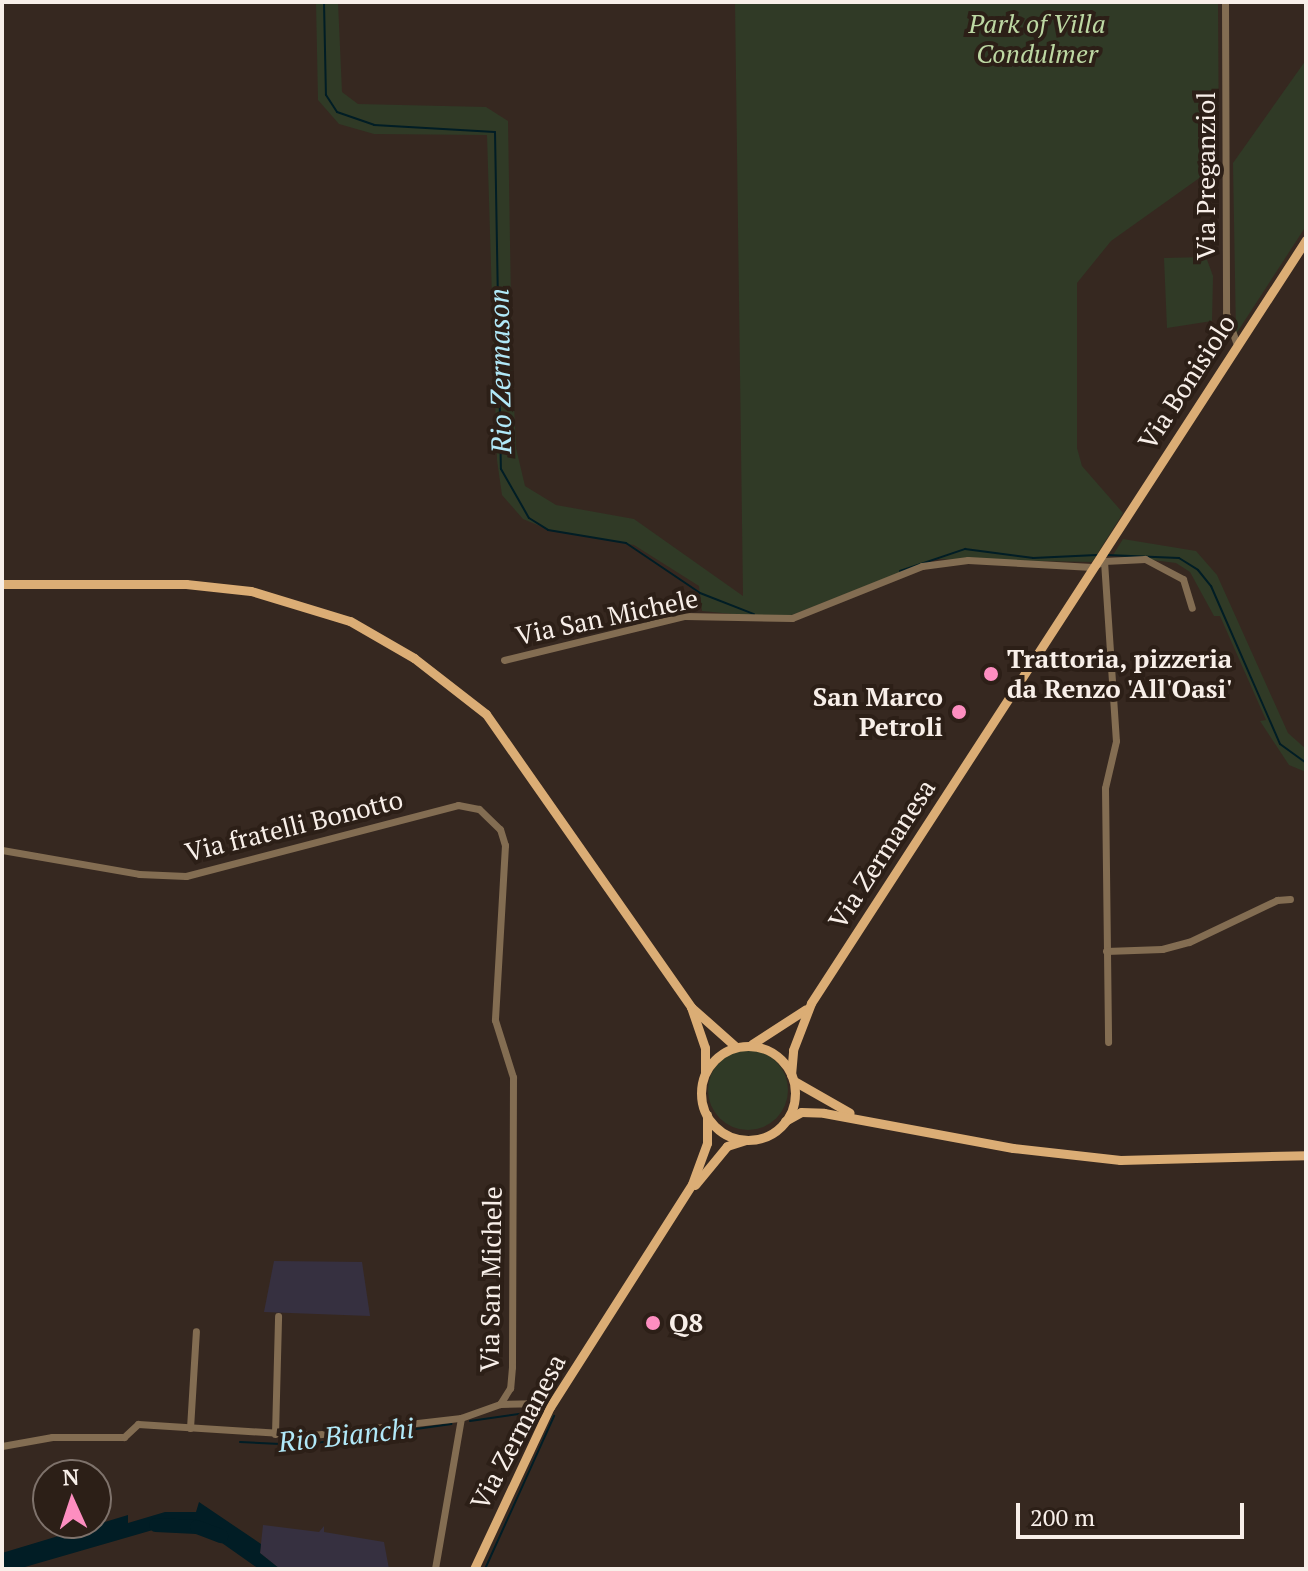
<!DOCTYPE html>
<html>
<head>
<meta charset="utf-8">
<style>
  body { margin:0 }
  #map { position:relative; width:1308px; height:1571px; overflow:hidden; background:#362820; font-family:"PT Serif",serif }
  div>[style] { position:absolute }
  .industrial>* { inset:0; background:#363040 }
  .green>* { inset:0; background:#303a26 }
  .round { border-radius:50% }
  .water>* { inset:0; background:#011d25 }
  .stream>* { height:2px; margin:-1px; padding:0 1px; transform-origin:1px; border-radius:1px; background:#011d25 }
  .river>* { height:14px; margin:-7px; padding:0 7px; transform-origin:7px; border-radius:7px; background:#011d25 }
  .minor>* { height:7px; margin:-3.5px; padding:0 3.5px; transform-origin:3.5px; border-radius:3.5px; background:#836d52 }
  .major>* { height:9px; margin:-4.5px; padding:0 4.5px; transform-origin:4.5px; border-radius:4.5px; background:#dbad75 }
  .major>.ring { margin:-4.5px; padding:0; box-sizing:content-box; background:none; border:9px solid #dbad75; border-radius:50% }
  .dots>* { width:22px; height:22px; translate:-50% -50%; box-sizing:border-box; border:4px solid #2c1f17; border-radius:50% }
  span { translate:-50% -50%; white-space:nowrap; text-align:center; line-height:1.15; -webkit-text-stroke:8px #2c1f17; paint-order:stroke }
  .park-label { font-size:26px; color:#bdd8a3; font-style:italic }
  .street-label { font-size:26px; color:#f8efe9 }
  .poi-label { font-size:26px; color:#f8efe9; font-weight:700 }
  .left { translate:0 -50%; text-align:left }
  .right { translate:-100% -50%; text-align:right }
  .water-label { font-size:28px; color:#b1e9f9; font-style:italic }
  .frame { position:absolute; inset:0; border:4px solid #f8efe9; pointer-events:none }
  .north { position:absolute; left:32px; top:1459px; width:80px; height:80px; box-sizing:border-box; background:#2c1f17; border:2px solid #7e726b; border-radius:50%; rotate:357deg; font-size:22px; font-weight:700; line-height:32px; text-align:center; color:#f8efe9 }
  .north::after { content:''; display:block; margin:auto; width:28px; height:36px; background:#fd8ec0; clip-path:polygon(50% 0,100% 100%,50% 72%,0 100%) }
  .scale { position:absolute; left:1016px; top:1503px; width:228px; height:36px; box-sizing:border-box; border:4px solid #f8efe9; border-top:0; padding-left:10px; font-size:24px; line-height:28px; white-space:nowrap; color:#f8efe9; -webkit-text-stroke:6px #2c1f17; paint-order:stroke }
</style>
</head>
<body>
<div id="map">
  <div class="industrial">
    <i style="clip-path:polygon(274px 1261px,362px 1262px,370px 1316px,264px 1312px)"></i>
    <i style="clip-path:polygon(263px 1525px,319px 1532px,324px 1526px,324px 1532px,384px 1542px,389px 1569px,280px 1569px,260px 1553px)"></i>
  </div>
  <div class="green">
    <i style="clip-path:polygon(316px 2px,338px 2px,342px 92px,358px 104px,486px 107px,508px 121px,512px 363px,516px 448px,525px 486px,556px 505px,634px 519px,743px 596px,735px 2px,1218px 2px,1219px 164px,1111px 241px,1077px 283px,1077px 448px,1082px 466px,1123px 513px,1092px 562px,934px 559px,792px 615px,743px 615px,702px 611px,699px 586px,634px 545px,552px 531px,523px 519px,502px 495px,497px 460px,487px 135px,374px 134px,339px 124px,318px 100px)"></i>
    <i style="clip-path:polygon(1306px 60px,1306px 226px,1236px 334px,1233px 163px)"></i>
    <i style="clip-path:polygon(1206px 257px,1213px 276px,1212px 321px,1167px 328px,1164px 258px)"></i>
    <i style="clip-path:polygon(1123px 539px,1196px 551px,1217px 575px,1288px 733px,1306px 749px,1306px 772px,1289px 765px,1260px 721px,1266px 720px,1220px 616px,1214px 616px,1190px 572px,1176px 563px,1113px 555px)"></i>
    <i class="round" style="left:708px;top:1050px;width:80px;height:80px"></i>
  </div>
  <div class="water">
    <i style="clip-path:polygon(199px 1502px,261px 1544px,260px 1553px,280px 1569px,259px 1569px,195px 1524px,177px 1523px,18px 1569px,2px 1569px,2px 1553px,128px 1515px,128px 1523px,165px 1512px,196px 1512px)"></i>
  </div>
  <div class="stream">
    <i style="left:324px;top:2px;width:93px;rotate:88.8deg"></i>
    <i style="left:326px;top:95px;width:20px;rotate:57deg"></i>
    <i style="left:337px;top:112px;width:39px;rotate:19deg"></i>
    <i style="left:374px;top:125px;width:121px;rotate:3.3deg"></i>
    <i style="left:495px;top:132px;width:337px;rotate:89deg"></i>
    <i style="left:501px;top:469px;width:56px;rotate:60.3deg"></i>
    <i style="left:529px;top:518px;width:22px;rotate:32deg"></i>
    <i style="left:548px;top:530px;width:79px;rotate:9.5deg"></i>
    <i style="left:626px;top:543px;width:89px;rotate:34deg"></i>
    <i style="left:700px;top:593px;width:58px;rotate:21.3deg"></i>
    <i style="left:1107px;top:555px;width:72px;rotate:2.4deg"></i>
    <i style="left:1179px;top:558px;width:22px;rotate:32deg"></i>
    <i style="left:1198px;top:570px;width:21px;rotate:51deg"></i>
    <i style="left:1211px;top:586px;width:172px;rotate:66.4deg"></i>
    <i style="left:1280px;top:744px;width:32px;rotate:36deg"></i>
    <i style="left:900px;top:571px;width:69px;rotate:-18.7deg"></i>
    <i style="left:965px;top:549px;width:69px;rotate:7.5deg"></i>
    <i style="left:1033px;top:558px;width:64px;rotate:-2.7deg"></i>
    <i style="left:470px;top:1421px;width:71px;rotate:-8.1deg"></i>
    <i style="left:240px;top:1442px;width:62px;rotate:2.8deg"></i>
    <i style="left:302px;top:1445px;width:151px;rotate:-8deg"></i>
    <i style="left:485px;top:1569px;width:168px;rotate:-65.7deg"></i>
  </div>
  <div class="river">
    <i style="left:156px;top:1525px;width:41px;rotate:2.8deg"></i>
    <i style="left:197px;top:1527px;width:26px;rotate:21deg"></i>
  </div>
  <div class="minor">
    <i style="left:1225px;top:2px;width:311px;rotate:89.8deg"></i>
    <i style="left:1226px;top:313px;width:34px;rotate:71deg"></i>
    <i style="left:1104px;top:561px;width:180px;rotate:86.2deg"></i>
    <i style="left:1116px;top:741px;width:48px;rotate:103.2deg"></i>
    <i style="left:1105px;top:788px;width:254px;rotate:89.3deg"></i>
    <i style="left:504px;top:660px;width:186px;rotate:-13.7deg"></i>
    <i style="left:685px;top:616px;width:107px;rotate:1.1deg"></i>
    <i style="left:792px;top:618px;width:140px;rotate:-21.8deg"></i>
    <i style="left:922px;top:566px;width:46px;rotate:-7.4deg"></i>
    <i style="left:968px;top:560px;width:124px;rotate:3.2deg"></i>
    <i style="left:1092px;top:567px;width:13px;rotate:-27deg"></i>
    <i style="left:1104px;top:561px;width:41px;rotate:-2.8deg"></i>
    <i style="left:1145px;top:559px;width:43px;rotate:27.8deg"></i>
    <i style="left:1183px;top:579px;width:30px;rotate:73deg"></i>
    <i style="left:2px;top:850px;width:139px;rotate:9.9deg"></i>
    <i style="left:139px;top:874px;width:47px;rotate:2.4deg"></i>
    <i style="left:186px;top:876px;width:281px;rotate:-14.6deg"></i>
    <i style="left:458px;top:805px;width:21px;rotate:11deg"></i>
    <i style="left:479px;top:809px;width:29px;rotate:44deg"></i>
    <i style="left:500px;top:829px;width:17px;rotate:73deg"></i>
    <i style="left:505px;top:845px;width:175px;rotate:93.3deg"></i>
    <i style="left:495px;top:1020px;width:60px;rotate:72.5deg"></i>
    <i style="left:513px;top:1077px;width:290px;rotate:90.2deg"></i>
    <i style="left:512px;top:1367px;width:21px;rotate:95deg"></i>
    <i style="left:510px;top:1388px;width:19px;rotate:122deg"></i>
    <i style="left:500px;top:1404px;width:41px;rotate:160.3deg"></i>
    <i style="left:461px;top:1418px;width:153px;rotate:99.8deg"></i>
    <i style="left:1106px;top:951px;width:56px;rotate:-2deg"></i>
    <i style="left:1162px;top:949px;width:28px;rotate:-15deg"></i>
    <i style="left:1189px;top:942px;width:98px;rotate:-25.5deg"></i>
    <i style="left:1277px;top:900px;width:13px;rotate:-4deg"></i>
    <i style="left:500px;top:1404px;width:43px;rotate:-1.3deg"></i>
    <i style="left:190px;top:1428px;width:97px;rotate:-86.5deg"></i>
    <i style="left:275px;top:1434px;width:118px;rotate:-88.5deg"></i>
    <i style="left:2px;top:1446px;width:51px;rotate:-10.2deg"></i>
    <i style="left:52px;top:1437px;width:72px"></i>
    <i style="left:124px;top:1437px;width:19px;rotate:-43deg"></i>
    <i style="left:138px;top:1424px;width:175px;rotate:3.6deg"></i>
    <i style="left:313px;top:1435px;width:149px;rotate:-6.6deg"></i>
  </div>
  <div class="major">
    <i style="left:2px;top:584px;width:184px"></i>
    <i style="left:186px;top:584px;width:65px;rotate:6.1deg"></i>
    <i style="left:251px;top:591px;width:103px;rotate:16.9deg"></i>
    <i style="left:350px;top:621px;width:74px;rotate:30deg"></i>
    <i style="left:414px;top:658px;width:91px;rotate:37.9deg"></i>
    <i style="left:486px;top:714px;width:358px;rotate:55deg"></i>
    <i style="left:691px;top:1007px;width:60px;rotate:41.6deg"></i>
    <i style="left:691px;top:1007px;width:43px;rotate:71.1deg"></i>
    <i style="left:705px;top:1048px;width:25px;rotate:90deg"></i>
    <i style="left:752px;top:1044px;width:64px;rotate:-32.9deg"></i>
    <i class="ring" style="left:701px;top:1046px;width:85px;height:85px"></i>
    <i style="left:791px;top:1075px;width:25px;rotate:-85deg"></i>
    <i style="left:793px;top:1050px;width:50px;rotate:-69deg"></i>
    <i style="left:811px;top:1003px;width:910px;rotate:-57.03deg"></i>
    <i style="left:794px;top:1081px;width:64px;rotate:29.7deg"></i>
    <i style="left:785px;top:1121px;width:18px;rotate:-29deg"></i>
    <i style="left:801px;top:1112px;width:23px;rotate:2deg"></i>
    <i style="left:824px;top:1113px;width:192px;rotate:10.5deg"></i>
    <i style="left:1013px;top:1148px;width:108px;rotate:6.4deg"></i>
    <i style="left:1120px;top:1160px;width:186px;rotate:-1.5deg"></i>
    <i style="left:695px;top:1185px;width:50px;rotate:-50.6deg"></i>
    <i style="left:727px;top:1146px;width:19px;rotate:-18deg"></i>
    <i style="left:474px;top:1569px;width:179px;rotate:-64.9deg"></i>
    <i style="left:550px;top:1407px;width:264px;rotate:-57.5deg"></i>
    <i style="left:692px;top:1184px;width:44px;rotate:-69.9deg"></i>
    <i style="left:707px;top:1143px;width:28px;rotate:-90deg"></i>
  </div>
  <div class="dots">
    <i style="left:991px;top:674px;background:#fd8ec0"></i>
    <i style="left:959px;top:712px;background:#fd8ec0"></i>
    <i style="left:653px;top:1323px;background:#fd8ec0"></i>
  </div>
  <div class="park-label">
    <span style="left:1037px;top:39px">Park of Villa<br>Condulmer</span>
  </div>
  <div class="street-label">
    <span style="left:1206px;top:176px;rotate:-90deg">Via Preganziol</span>
    <span style="left:1187px;top:382px;rotate:-57deg">Via Bonisiolo</span>
    <span style="left:607px;top:617px;rotate:-12deg">Via San Michele</span>
    <span style="left:294px;top:826px;rotate:-14deg">Via fratelli Bonotto</span>
    <span style="left:882px;top:854px;rotate:-57deg">Via Zermanesa</span>
    <span style="left:491px;top:1279px;rotate:-89deg">Via San Michele</span>
    <span style="left:518px;top:1432px;rotate:-62deg">Via Zermanesa</span>
  </div>
  <div class="poi-label">
    <span class="left" style="left:1007px;top:674px">Trattoria, pizzeria<br>da Renzo 'All'Oasi'</span>
    <span class="right" style="left:943px;top:712px">San Marco<br>Petroli</span>
    <span class="left" style="left:669px;top:1323px">Q8</span>
  </div>
  <div class="water-label">
    <span style="left:500px;top:371px;rotate:-91deg">Rio Zermason</span>
    <span style="left:346px;top:1435px;rotate:-6deg">Rio Bianchi</span>
  </div>
  <div class="frame"></div>
  <div class="north">N</div>
  <div class="scale">200 m</div>
</div>
</body>
</html>
